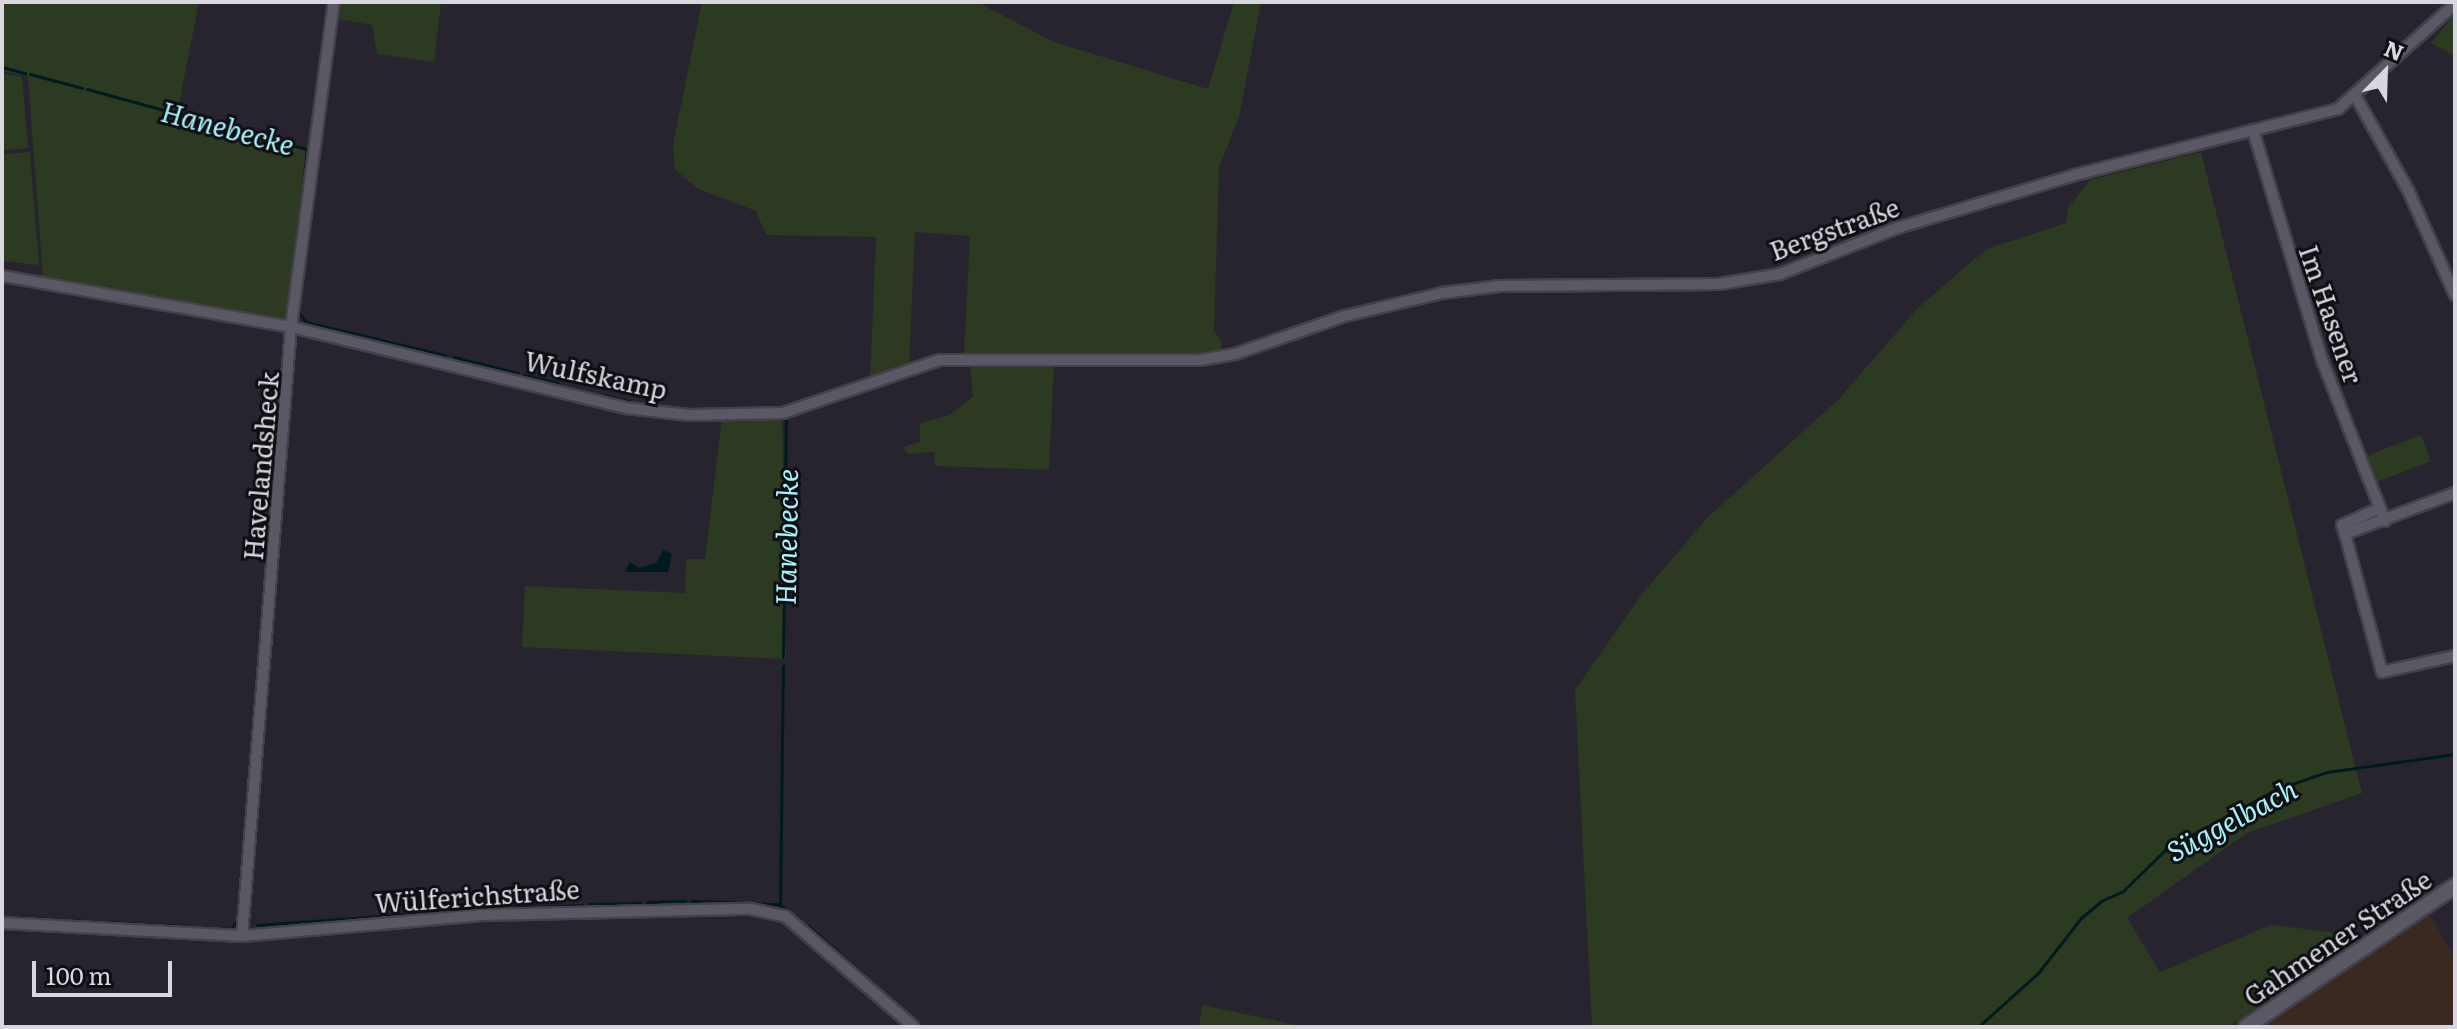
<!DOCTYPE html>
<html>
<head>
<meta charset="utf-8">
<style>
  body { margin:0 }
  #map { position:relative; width:2457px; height:1029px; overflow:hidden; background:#272430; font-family:Literata,serif }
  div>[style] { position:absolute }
  .industrial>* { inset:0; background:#3a2920 }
  .green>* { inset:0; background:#2b3a21; transform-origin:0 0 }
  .water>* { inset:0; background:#001b1e }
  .stream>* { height:3px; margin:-1.5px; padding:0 1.5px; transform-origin:1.5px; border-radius:1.5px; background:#001b1e }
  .roads { filter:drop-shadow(2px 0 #44414b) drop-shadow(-2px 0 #44414b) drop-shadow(0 2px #44414b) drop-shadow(0 -2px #44414b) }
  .street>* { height:10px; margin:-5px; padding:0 5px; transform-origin:5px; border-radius:5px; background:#5b5866 }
  .secondary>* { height:14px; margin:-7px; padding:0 7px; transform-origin:7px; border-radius:7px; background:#5b5866 }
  span { translate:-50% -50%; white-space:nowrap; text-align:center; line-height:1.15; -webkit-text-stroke:6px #0f0e13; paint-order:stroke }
  .street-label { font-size:26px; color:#d8d6de }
  .water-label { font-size:28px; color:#a5f3fc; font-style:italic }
  .frame { position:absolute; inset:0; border:4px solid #d8d6de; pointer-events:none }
  .north { position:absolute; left:2345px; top:32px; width:80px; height:80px; -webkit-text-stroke:6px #0f0e13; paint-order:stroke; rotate:23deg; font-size:22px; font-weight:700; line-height:32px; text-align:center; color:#d8d6de }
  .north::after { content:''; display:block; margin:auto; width:28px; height:36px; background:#d8d6de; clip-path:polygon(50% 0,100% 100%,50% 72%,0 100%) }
  .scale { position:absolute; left:32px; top:961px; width:140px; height:36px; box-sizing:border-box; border:4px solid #d8d6de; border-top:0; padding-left:10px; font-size:24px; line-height:28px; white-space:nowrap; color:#d8d6de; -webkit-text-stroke:6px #0f0e13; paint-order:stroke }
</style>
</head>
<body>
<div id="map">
  <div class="industrial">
    <i style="clip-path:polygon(2428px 912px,2455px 958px,2455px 1027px,2250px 1027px)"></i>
  </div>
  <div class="green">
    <i style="clip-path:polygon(2px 2px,199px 2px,177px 114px,314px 150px,289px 322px,43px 279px,28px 76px,2px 71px)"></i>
    <i style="clip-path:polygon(334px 2px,441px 2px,434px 62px,377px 54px,372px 25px,332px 18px)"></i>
    <i style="clip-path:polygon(702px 2px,977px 2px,1054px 42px,1208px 89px,1234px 2px,1261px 2px,1239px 117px,1219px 167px,1214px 331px,1222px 342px,1220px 355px,964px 354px,970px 236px,915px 232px,909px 366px,870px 380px,876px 237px,766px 235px,756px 211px,699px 189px,675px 170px,673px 144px)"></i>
    <i style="clip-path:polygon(2455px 14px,2455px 56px,2431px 43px)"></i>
    <i style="clip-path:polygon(2px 73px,22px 77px,28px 148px,2px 151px)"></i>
    <i style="clip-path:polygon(30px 152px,39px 265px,2px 261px,2px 154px)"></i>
    <i style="clip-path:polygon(2201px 152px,2362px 793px,2247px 833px,2127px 918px,2160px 972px,2270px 925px,2331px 932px,2345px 947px,2228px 1027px,1592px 1027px,1575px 690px,1642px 594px,1706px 519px,1838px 400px,1918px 308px,1971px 262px,1989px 248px,2066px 223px,2068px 208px,2090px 180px)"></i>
    <i style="clip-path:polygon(1054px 361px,1049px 470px,935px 466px,934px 452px,908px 454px,903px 447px,920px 442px,920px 423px,947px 416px,973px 397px,970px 362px)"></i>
    <i style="clip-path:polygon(782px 415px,786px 659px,522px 647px,525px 586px,685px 593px,686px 559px,705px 559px,722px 418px)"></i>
    <i style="left:2421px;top:435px;width:28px;height:57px;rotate:69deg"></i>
    <i style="clip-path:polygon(1202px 1005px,1278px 1021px,1303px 1027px,1199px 1027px)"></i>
  </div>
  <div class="water">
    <i style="clip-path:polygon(663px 550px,672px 554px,668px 572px,625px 572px,630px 562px,639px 568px,656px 563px)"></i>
  </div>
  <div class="stream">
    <i style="left:2px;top:67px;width:24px;rotate:15deg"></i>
    <i style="left:30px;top:74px;width:54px;rotate:15.1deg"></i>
    <i style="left:87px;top:89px;width:228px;rotate:15.3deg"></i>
    <i style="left:307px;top:149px;width:63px;rotate:96.3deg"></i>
    <i style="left:288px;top:311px;width:92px;rotate:-83.1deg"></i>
    <i style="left:298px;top:312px;width:13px;rotate:51deg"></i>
    <i style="left:306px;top:322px;width:143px;rotate:13.4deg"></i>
    <i style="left:454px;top:357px;width:66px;rotate:14deg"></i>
    <i style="left:524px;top:375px;width:35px;rotate:13deg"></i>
    <i style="left:603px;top:395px;width:30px;rotate:14deg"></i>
    <i style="left:639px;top:403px;width:12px;rotate:14deg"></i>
    <i style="left:742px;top:408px;width:17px"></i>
    <i style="left:685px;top:409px;width:49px;rotate:-1.2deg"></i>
    <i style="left:783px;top:657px;width:240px;rotate:-89.3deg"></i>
    <i style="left:692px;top:901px;width:42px;rotate:1.4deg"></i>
    <i style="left:647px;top:902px;width:38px;rotate:-2deg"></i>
    <i style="left:741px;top:903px;width:37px;rotate:2deg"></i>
    <i style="left:778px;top:904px;width:27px;rotate:36deg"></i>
    <i style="left:589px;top:904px;width:51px;rotate:-1.1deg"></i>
    <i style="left:780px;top:906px;width:240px;rotate:-89.3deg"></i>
    <i style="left:498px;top:908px;width:85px;rotate:-2deg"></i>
    <i style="left:445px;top:912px;width:48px;rotate:-4.8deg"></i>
    <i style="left:2px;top:917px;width:1px"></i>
    <i style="left:10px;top:917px;width:56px;rotate:3.1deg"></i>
    <i style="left:71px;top:920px;width:28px;rotate:4deg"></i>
    <i style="left:107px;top:922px;width:77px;rotate:3deg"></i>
    <i style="left:257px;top:925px;width:181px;rotate:-4.1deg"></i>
    <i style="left:808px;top:926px;width:153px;rotate:41.3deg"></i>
    <i style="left:191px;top:927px;width:40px;rotate:2.9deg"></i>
    <i style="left:231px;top:929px;width:10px;rotate:-53deg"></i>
    <i style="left:1978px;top:1027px;width:81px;rotate:-42deg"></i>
    <i style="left:2038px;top:973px;width:70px;rotate:-52deg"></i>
    <i style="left:2081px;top:918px;width:26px;rotate:-40deg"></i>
    <i style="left:2101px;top:901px;width:24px;rotate:-24deg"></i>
    <i style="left:2123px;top:891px;width:60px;rotate:-44.3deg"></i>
    <i style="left:2166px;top:849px;width:126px;rotate:-28.4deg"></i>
    <i style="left:2277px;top:789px;width:53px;rotate:-18.8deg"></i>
    <i style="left:2327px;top:772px;width:129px;rotate:-8deg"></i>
  </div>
  <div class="roads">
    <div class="street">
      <i style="left:2356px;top:97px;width:107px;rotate:60.8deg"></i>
      <i style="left:2408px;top:190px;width:115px;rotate:65.9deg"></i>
      <i style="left:2253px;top:130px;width:240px;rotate:73.3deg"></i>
      <i style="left:2322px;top:360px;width:173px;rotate:68.6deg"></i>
      <i style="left:2px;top:276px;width:293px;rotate:10deg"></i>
      <i style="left:291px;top:327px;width:345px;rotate:13.6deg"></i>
      <i style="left:626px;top:408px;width:63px;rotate:6.3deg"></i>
      <i style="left:689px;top:415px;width:94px;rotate:-1.2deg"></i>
      <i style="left:783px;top:413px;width:166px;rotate:-18.7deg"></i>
      <i style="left:940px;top:360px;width:261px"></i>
      <i style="left:1201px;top:360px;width:35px;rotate:-10deg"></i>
      <i style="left:1235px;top:354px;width:116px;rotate:-19.1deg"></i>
      <i style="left:1345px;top:316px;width:100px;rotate:-13.3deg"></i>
      <i style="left:1442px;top:293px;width:58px;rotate:-6.9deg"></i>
      <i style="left:1500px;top:286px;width:219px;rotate:-0.5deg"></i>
      <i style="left:1719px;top:284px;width:62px;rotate:-9.3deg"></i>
      <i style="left:1780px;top:274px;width:126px;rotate:-21.5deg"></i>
      <i style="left:1897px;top:228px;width:186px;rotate:-16.6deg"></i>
      <i style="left:2075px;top:175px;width:271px;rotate:-14.1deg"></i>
      <i style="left:2338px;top:109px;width:157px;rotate:-41.9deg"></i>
      <i style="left:2455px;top:493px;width:117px;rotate:159.6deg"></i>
      <i style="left:2345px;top:534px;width:143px;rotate:75deg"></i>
      <i style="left:2382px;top:672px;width:75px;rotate:-12.4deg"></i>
      <i style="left:2345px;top:534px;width:9px;rotate:-108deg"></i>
      <i style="left:2342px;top:525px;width:42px;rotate:-24.1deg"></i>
      <i style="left:2px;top:923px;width:240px;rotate:3.1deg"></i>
      <i style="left:242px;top:936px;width:239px;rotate:-5deg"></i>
      <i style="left:480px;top:915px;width:271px;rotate:-1.3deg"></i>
      <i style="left:751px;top:909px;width:35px;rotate:12deg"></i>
      <i style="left:785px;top:916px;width:170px;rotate:40.7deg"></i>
      <i style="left:242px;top:936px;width:611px;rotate:-85.4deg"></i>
      <i style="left:291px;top:327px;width:328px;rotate:-82.5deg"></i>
    </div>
    <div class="secondary">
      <i style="left:2246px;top:1027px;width:252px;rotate:-34deg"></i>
    </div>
  </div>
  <div class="street-label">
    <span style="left:1834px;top:228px;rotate:-20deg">Bergstraße</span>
    <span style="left:2332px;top:314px;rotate:71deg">Im Hasener</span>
    <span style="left:596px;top:374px;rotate:12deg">Wulfskamp</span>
    <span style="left:260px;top:466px;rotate:-85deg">Havelandsheck</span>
    <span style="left:477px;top:895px;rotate:-4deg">Wülferichstraße</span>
    <span style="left:2337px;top:937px;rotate:-34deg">Gahmener Straße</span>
  </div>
  <div class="water-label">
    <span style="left:228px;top:127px;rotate:15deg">Hanebecke</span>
    <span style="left:785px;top:537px;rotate:-89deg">Hanebecke</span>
    <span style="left:2231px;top:819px;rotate:-28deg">Süggelbach</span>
  </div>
  <div class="frame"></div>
  <div class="north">N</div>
  <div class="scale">100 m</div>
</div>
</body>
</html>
